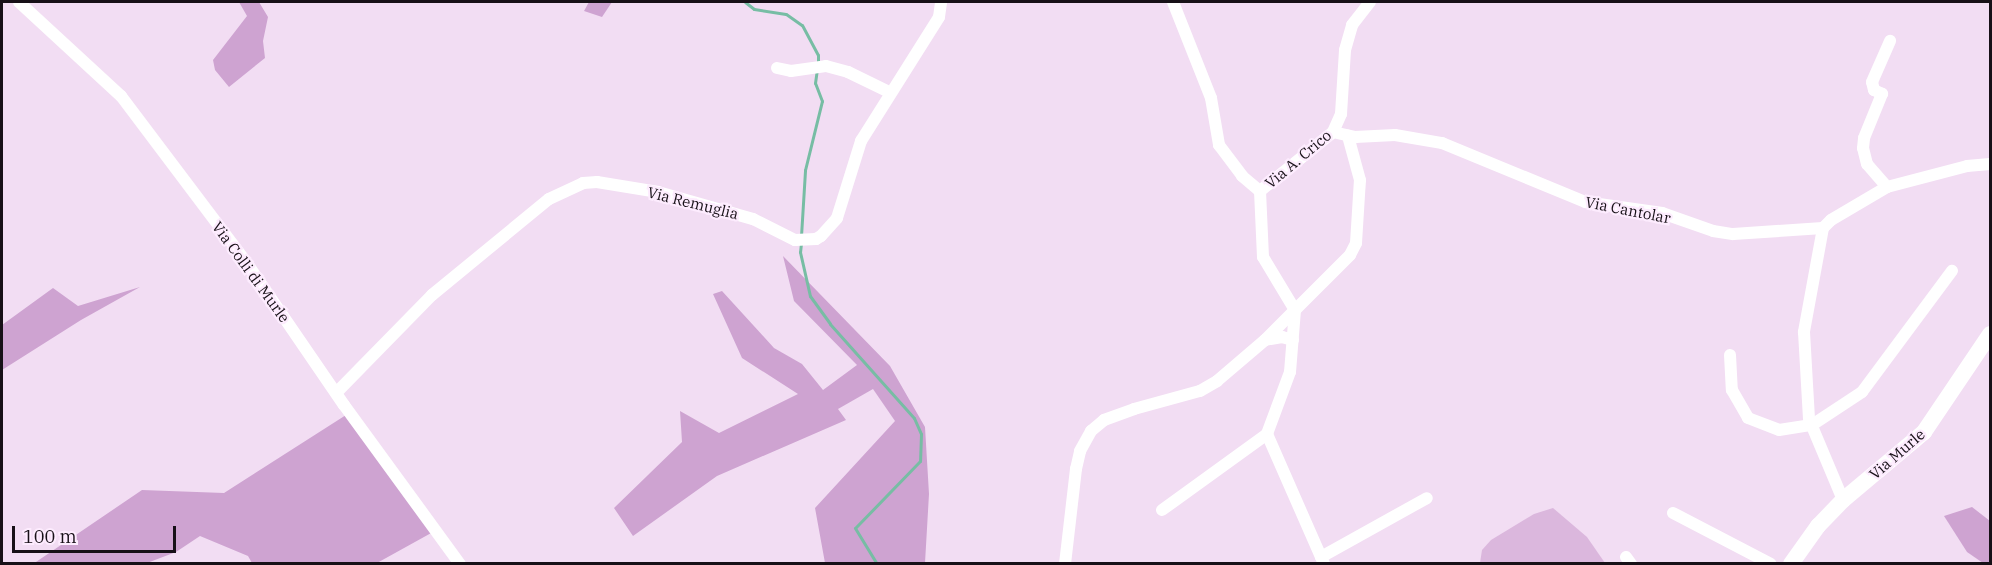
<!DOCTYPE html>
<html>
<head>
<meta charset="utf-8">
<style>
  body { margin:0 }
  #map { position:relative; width:1992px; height:565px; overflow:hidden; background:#f2ddf3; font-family:"IBM Plex Serif",serif }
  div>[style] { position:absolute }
  .green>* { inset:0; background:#dbb7dd }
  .forest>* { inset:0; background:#cea3d1 }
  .stream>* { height:3px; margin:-1.5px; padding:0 1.5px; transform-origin:1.5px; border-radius:1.5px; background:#77bda4 }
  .street>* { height:12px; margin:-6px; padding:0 6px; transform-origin:6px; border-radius:6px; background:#fff }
  .secondary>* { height:16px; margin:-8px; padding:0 8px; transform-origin:8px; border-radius:8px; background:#fff }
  span { translate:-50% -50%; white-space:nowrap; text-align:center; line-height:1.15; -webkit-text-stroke:4.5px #fdecfe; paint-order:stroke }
  .street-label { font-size:15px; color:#171017 }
  .frame { position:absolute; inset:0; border:3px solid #171017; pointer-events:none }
  .scale { position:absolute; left:12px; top:526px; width:164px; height:27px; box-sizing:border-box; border:3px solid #171017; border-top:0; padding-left:8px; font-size:18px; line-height:21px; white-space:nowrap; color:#171017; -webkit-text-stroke:4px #fdecfe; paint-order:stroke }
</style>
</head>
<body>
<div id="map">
  <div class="green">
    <i style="clip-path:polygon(1553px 508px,1587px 537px,1605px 563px,1480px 563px,1482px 550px,1491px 540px,1534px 514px)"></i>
  </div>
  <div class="forest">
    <i style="clip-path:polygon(239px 2px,259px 2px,268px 17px,263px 41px,265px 58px,229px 87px,215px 70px,213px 60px,247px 16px)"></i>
    <i style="clip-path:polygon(589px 2px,612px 2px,602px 17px,584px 11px)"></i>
    <i style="clip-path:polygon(783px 256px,890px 366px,925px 427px,929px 494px,925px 563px,825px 563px,815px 508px,895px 421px,873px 389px,838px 409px,846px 420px,717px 476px,633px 536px,614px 508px,682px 442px,680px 411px,719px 433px,798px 394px,742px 358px,713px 294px,722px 291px,774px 348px,802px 364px,823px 390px,857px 365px,794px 301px)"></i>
    <i style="clip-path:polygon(140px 287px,81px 320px,2px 370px,2px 325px,53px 288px,78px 306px)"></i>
    <i style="clip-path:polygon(346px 415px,433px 532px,377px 563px,252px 563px,248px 556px,200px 536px,176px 552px,147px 563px,33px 564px,142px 490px,224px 493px)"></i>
    <i style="clip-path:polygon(1972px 507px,1990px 521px,1990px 563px,1983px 563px,1967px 552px,1944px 516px)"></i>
  </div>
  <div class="stream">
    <i style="left:745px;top:2px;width:11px;rotate:38deg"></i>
    <i style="left:754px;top:9px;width:32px;rotate:9deg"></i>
    <i style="left:786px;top:14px;width:19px;rotate:35deg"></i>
    <i style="left:802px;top:25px;width:34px;rotate:62deg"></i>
    <i style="left:818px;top:55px;width:8px;rotate:90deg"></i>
    <i style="left:801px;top:236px;width:66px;rotate:-86.5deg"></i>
    <i style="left:805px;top:170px;width:71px;rotate:-76.2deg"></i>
    <i style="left:822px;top:101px;width:19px;rotate:-111deg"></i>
    <i style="left:815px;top:83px;width:14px;rotate:-82deg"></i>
    <i style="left:801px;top:243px;width:9px;rotate:96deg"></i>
    <i style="left:800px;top:252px;width:45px;rotate:77.2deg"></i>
    <i style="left:810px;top:296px;width:34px;rotate:54deg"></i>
    <i style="left:830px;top:324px;width:126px;rotate:48.2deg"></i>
    <i style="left:914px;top:418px;width:17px;rotate:66deg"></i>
    <i style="left:921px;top:434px;width:27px;rotate:92deg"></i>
    <i style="left:920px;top:461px;width:93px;rotate:134.1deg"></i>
    <i style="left:855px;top:528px;width:42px;rotate:58.6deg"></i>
  </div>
  <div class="street">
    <i style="left:19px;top:2px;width:139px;rotate:42.7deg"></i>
    <i style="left:121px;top:96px;width:208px;rotate:53deg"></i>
    <i style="left:246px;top:262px;width:173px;rotate:55.6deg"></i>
    <i style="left:344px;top:405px;width:197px;rotate:53.9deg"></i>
    <i style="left:1173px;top:2px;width:103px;rotate:68.4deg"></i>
    <i style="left:1211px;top:98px;width:48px;rotate:80.3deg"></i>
    <i style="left:1219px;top:145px;width:39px;rotate:53deg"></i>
    <i style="left:1242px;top:176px;width:23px;rotate:40deg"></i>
    <i style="left:777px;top:68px;width:14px;rotate:12deg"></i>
    <i style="left:791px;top:71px;width:35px;rotate:-8deg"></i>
    <i style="left:826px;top:66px;width:23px;rotate:15deg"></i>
    <i style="left:848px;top:72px;width:46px;rotate:26deg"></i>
    <i style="left:1333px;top:132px;width:23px;rotate:13deg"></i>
    <i style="left:1355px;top:137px;width:40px;rotate:-2.9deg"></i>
    <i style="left:1395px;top:135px;width:48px;rotate:9.7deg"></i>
    <i style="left:1442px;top:143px;width:155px;rotate:22.4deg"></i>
    <i style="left:1585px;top:202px;width:78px;rotate:8.1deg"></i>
    <i style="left:1662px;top:213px;width:54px;rotate:19.4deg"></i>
    <i style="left:1713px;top:231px;width:20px;rotate:9deg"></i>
    <i style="left:1733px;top:234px;width:90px;rotate:-3.8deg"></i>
    <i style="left:1823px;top:228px;width:11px;rotate:-45deg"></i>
    <i style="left:1831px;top:220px;width:65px;rotate:-30.5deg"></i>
    <i style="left:1887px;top:187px;width:83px;rotate:-14.7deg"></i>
    <i style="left:1967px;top:166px;width:23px;rotate:-5deg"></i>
    <i style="left:1887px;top:187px;width:30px;rotate:-131deg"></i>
    <i style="left:1867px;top:164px;width:16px;rotate:-104deg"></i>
    <i style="left:1863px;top:148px;width:10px;rotate:-84deg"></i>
    <i style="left:1864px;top:138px;width:48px;rotate:-67.8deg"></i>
    <i style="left:1882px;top:94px;width:9px;rotate:-153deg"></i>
    <i style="left:1874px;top:90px;width:8px;rotate:-104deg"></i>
    <i style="left:1872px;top:82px;width:45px;rotate:-66.3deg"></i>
    <i style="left:1260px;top:191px;width:94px;rotate:-38.9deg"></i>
    <i style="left:1333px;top:132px;width:20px;rotate:-66deg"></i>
    <i style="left:1341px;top:114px;width:64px;rotate:-86.4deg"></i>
    <i style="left:1345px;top:50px;width:26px;rotate:-74deg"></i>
    <i style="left:1352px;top:25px;width:29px;rotate:-52deg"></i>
    <i style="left:1260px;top:191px;width:66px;rotate:87.4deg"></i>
    <i style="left:1263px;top:257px;width:62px;rotate:58.9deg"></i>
    <i style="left:1823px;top:228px;width:106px;rotate:100.4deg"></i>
    <i style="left:1804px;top:332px;width:87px;rotate:86.7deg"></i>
    <i style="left:1809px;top:419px;width:88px;rotate:67.2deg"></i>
    <i style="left:1295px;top:310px;width:62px;rotate:94.6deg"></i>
    <i style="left:1290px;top:372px;width:66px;rotate:110.4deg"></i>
    <i style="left:1267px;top:434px;width:142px;rotate:66.3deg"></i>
    <i style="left:1293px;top:340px;width:11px;rotate:-165deg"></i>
    <i style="left:1282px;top:337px;width:17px;rotate:170deg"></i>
    <i style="left:1265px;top:340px;width:120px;rotate:-45deg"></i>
    <i style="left:1350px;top:255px;width:13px;rotate:-63deg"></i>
    <i style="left:1356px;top:243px;width:63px;rotate:-86.4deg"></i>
    <i style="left:1360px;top:180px;width:46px;rotate:-105.3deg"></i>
    <i style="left:1730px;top:355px;width:35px;rotate:87deg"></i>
    <i style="left:1732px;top:390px;width:32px;rotate:60deg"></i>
    <i style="left:1748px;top:418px;width:33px;rotate:21deg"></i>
    <i style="left:1779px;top:430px;width:33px;rotate:-9deg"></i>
    <i style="left:1812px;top:425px;width:60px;rotate:-33.4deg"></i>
    <i style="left:1862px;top:392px;width:151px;rotate:-53.4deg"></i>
    <i style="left:336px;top:393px;width:137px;rotate:-45.6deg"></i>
    <i style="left:432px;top:295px;width:151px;rotate:-39.4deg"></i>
    <i style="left:549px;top:199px;width:38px;rotate:-25deg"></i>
    <i style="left:583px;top:183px;width:14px;rotate:-4deg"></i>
    <i style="left:597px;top:182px;width:62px;rotate:9.3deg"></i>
    <i style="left:658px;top:192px;width:99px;rotate:15.9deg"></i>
    <i style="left:753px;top:219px;width:47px;rotate:26.6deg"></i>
    <i style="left:795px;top:240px;width:21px;rotate:-3deg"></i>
    <i style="left:816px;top:239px;width:6px;rotate:-31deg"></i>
    <i style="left:821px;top:236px;width:24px;rotate:-48deg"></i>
    <i style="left:837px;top:218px;width:81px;rotate:-72.7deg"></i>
    <i style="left:861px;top:141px;width:146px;rotate:-57.8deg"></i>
    <i style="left:939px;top:17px;width:15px;rotate:-82deg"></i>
    <i style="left:1162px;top:510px;width:130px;rotate:-35.9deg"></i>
    <i style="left:1673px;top:513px;width:110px;rotate:27.5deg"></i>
    <i style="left:1321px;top:557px;width:121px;rotate:-29.1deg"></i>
    <i style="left:1626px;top:557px;width:9px;rotate:54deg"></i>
    <i style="left:1065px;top:564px;width:96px;rotate:-83.4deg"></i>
    <i style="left:1076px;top:469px;width:18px;rotate:-77deg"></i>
    <i style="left:1080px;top:451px;width:23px;rotate:-61deg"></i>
    <i style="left:1091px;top:431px;width:17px;rotate:-40deg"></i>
    <i style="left:1104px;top:420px;width:32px;rotate:-20deg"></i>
    <i style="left:1134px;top:409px;width:68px;rotate:-15.3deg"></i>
    <i style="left:1200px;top:391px;width:20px;rotate:-30deg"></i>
    <i style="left:1217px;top:381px;width:63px;rotate:-40.5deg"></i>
  </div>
  <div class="secondary">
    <i style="left:1791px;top:564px;width:47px;rotate:-54.6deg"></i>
    <i style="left:1818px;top:526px;width:36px;rotate:-46deg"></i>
    <i style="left:1843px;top:500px;width:106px;rotate:-40deg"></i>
    <i style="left:1924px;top:432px;width:118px;rotate:-56deg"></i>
  </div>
  <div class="street-label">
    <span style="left:1298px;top:159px;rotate:-40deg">Via A. Crico</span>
    <span style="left:693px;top:203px;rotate:14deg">Via Remuglia</span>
    <span style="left:1628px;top:210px;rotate:11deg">Via Cantolar</span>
    <span style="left:251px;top:272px;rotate:54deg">Via Colli di Murle</span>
    <span style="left:1897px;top:454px;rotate:-41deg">Via Murle</span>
  </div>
  <div class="frame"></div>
  <div class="scale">100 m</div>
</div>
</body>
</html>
